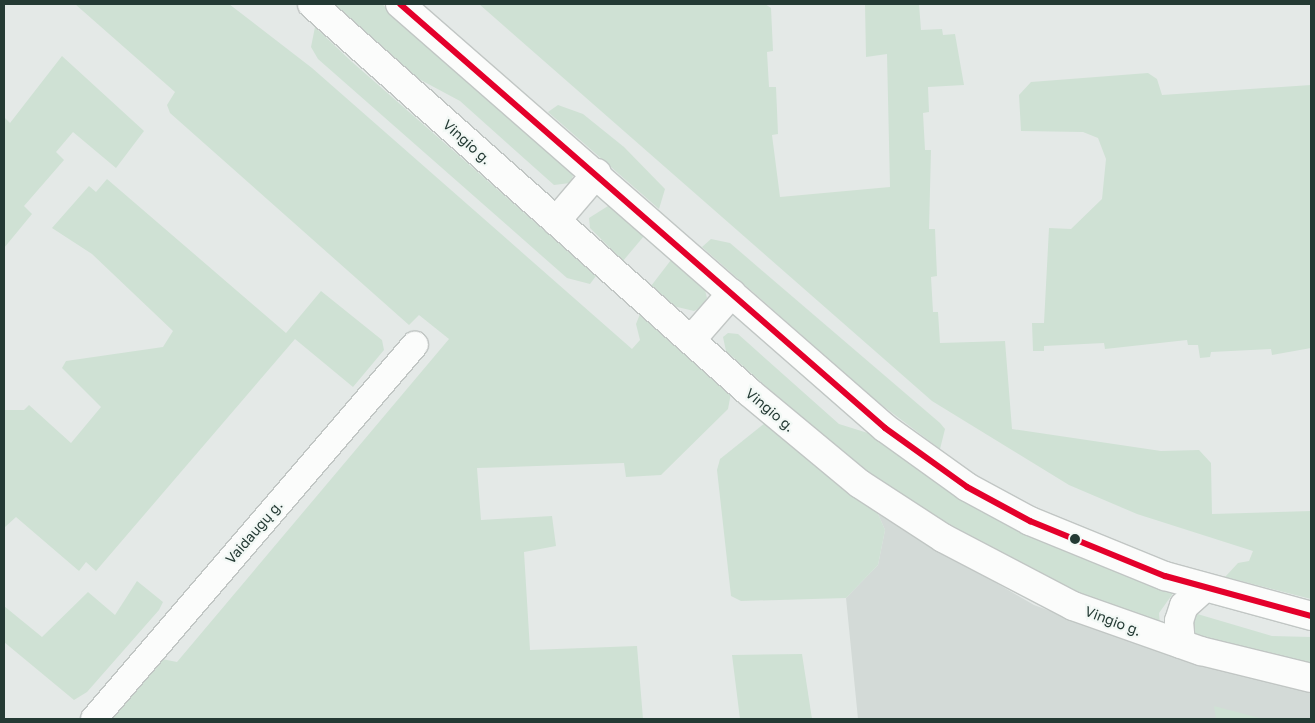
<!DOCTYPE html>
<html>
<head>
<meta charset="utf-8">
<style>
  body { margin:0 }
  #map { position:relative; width:1315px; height:723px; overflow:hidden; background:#e4e9e7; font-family:"Golos Text",sans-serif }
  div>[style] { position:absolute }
  .built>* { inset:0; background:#d3dad7 }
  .green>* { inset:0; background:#cfe1d4 }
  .roads { filter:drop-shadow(1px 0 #c1c6c4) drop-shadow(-1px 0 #c1c6c4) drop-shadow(0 1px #c1c6c4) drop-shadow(0 -1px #c1c6c4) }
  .minor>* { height:26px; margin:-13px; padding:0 13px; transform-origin:13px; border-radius:13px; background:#fbfcfb }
  .secondary>* { height:28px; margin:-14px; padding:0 14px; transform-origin:14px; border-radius:14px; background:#fbfcfb }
  .bus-1>* { height:6px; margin:-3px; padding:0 3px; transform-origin:3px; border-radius:3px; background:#e4002b }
  .dots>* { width:14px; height:14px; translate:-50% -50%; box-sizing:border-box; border:2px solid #f2f8f5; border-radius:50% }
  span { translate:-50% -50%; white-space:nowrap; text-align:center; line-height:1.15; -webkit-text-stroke:4.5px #f2f8f5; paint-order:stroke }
  .street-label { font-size:14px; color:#243a34 }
  .frame { position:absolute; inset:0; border:5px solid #243a34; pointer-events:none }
</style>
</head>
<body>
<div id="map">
  <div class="built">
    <i style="clip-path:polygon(878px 514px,1034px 605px,1163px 653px,1311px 692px,1311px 719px,858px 719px,846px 598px,878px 565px,885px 530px)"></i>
  </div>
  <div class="green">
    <i style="clip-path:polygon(75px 4px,229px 4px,312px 68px,632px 349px,640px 340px,636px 324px,640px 314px,731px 393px,728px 409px,661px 475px,626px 477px,624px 463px,477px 468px,481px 520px,552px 516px,556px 546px,524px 552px,530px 650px,637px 646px,643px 719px,110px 719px,162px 659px,177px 662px,449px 339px,419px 315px,409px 325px,170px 113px,167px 105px,175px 92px)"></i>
    <i style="clip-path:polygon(333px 4px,382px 4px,569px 167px,573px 176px,570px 183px,554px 185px,460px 101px,417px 78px)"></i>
    <i style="clip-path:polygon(479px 4px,765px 4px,771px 8px,773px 51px,767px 52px,769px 87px,776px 87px,778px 134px,772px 135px,780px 197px,890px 187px,887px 54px,866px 57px,865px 4px,919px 4px,921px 30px,942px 29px,943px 35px,955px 34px,964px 85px,928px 87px,929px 112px,923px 113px,925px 150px,931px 150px,929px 229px,935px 229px,937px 276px,931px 277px,933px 312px,938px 312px,940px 343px,1005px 341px,1012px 429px,1161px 451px,1199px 450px,1211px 463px,1212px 514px,1311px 511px,1311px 599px,1225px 577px,1238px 563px,1249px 561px,1253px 551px,1137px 514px,1069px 485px,932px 401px)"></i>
    <i style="clip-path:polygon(315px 27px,351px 61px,596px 276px,590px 284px,567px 278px,318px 59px,311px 47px)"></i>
    <i style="clip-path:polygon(62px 56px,144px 131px,116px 168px,73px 132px,56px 152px,64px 160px,24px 206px,32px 214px,4px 248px,4px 117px,10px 123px)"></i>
    <i style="clip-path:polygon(1148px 73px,1157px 79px,1162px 95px,1311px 85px,1311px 348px,1272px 355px,1271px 349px,1211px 352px,1210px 357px,1200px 358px,1198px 345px,1188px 345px,1187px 340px,1105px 349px,1104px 343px,1044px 346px,1044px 351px,1033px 351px,1032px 323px,1044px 323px,1049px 228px,1071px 229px,1102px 199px,1106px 159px,1098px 138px,1083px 132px,1021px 131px,1019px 95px,1031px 82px)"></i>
    <i style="clip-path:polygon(558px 105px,583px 114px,624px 147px,665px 189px,659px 209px,548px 112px)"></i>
    <i style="clip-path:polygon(107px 179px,286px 333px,321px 291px,382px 340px,384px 350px,353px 387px,295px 339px,96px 571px,86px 562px,79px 571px,16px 517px,4px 528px,4px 410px,24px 410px,29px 405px,71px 443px,101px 407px,62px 368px,66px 361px,163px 347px,173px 331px,92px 254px,52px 228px,89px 186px,96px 192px)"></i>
    <i style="clip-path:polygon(608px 206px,615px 206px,644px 236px,623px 261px,590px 228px,589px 218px)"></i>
    <i style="clip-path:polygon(711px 239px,730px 243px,940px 423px,945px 429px,940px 449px,879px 403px,702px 247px)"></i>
    <i style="clip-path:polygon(671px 260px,704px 286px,707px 298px,702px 307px,694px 311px,673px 306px,651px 286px)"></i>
    <i style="clip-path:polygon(728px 333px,738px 334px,839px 424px,871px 434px,999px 520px,1066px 552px,1174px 592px,1159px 613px,1160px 626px,1050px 584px,902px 499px,846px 457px,726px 351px,723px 337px)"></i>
    <i style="clip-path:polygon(765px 423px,878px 514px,885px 530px,878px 565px,846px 598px,741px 601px,731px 596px,717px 470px,720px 459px)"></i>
    <i style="clip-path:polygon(137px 581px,163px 602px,159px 610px,87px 692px,74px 700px,4px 642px,4px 606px,42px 637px,88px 592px,115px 615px)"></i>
    <i style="clip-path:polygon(1194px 613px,1272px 636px,1311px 637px,1311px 664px,1191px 634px)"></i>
    <i style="clip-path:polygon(802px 654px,812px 719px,740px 719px,732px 655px)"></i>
    <i style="clip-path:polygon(1214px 706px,1263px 719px,1216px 719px)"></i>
  </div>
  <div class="roads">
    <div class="minor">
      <i style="left:94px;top:719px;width:493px;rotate:-49.4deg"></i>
    </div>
    <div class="secondary">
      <i style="left:312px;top:4px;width:584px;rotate:41.6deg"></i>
      <i style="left:749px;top:392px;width:144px;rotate:39.7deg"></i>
      <i style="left:860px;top:484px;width:99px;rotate:33deg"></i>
      <i style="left:943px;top:538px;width:147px;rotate:27.6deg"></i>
      <i style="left:1073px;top:606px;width:136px;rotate:19.4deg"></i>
      <i style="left:1201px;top:651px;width:113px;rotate:13.8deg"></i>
      <i style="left:400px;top:4px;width:644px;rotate:41.16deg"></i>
      <i style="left:885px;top:428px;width:101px;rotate:35.7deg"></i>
      <i style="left:967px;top:487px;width:72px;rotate:28.4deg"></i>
      <i style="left:1030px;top:521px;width:146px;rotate:22.2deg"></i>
      <i style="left:1165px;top:576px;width:151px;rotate:15.3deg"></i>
      <i style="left:556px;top:221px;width:63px;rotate:-49.5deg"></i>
      <i style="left:691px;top:340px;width:62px;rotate:-48.9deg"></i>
      <i style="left:1181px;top:644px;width:23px;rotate:-95deg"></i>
      <i style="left:1179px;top:621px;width:16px;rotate:-72deg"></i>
      <i style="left:1184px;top:606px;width:25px;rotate:-42deg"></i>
    </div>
  </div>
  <div class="bus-1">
    <i style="left:400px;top:4px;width:644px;rotate:41.16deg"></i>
    <i style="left:885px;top:428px;width:101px;rotate:35.7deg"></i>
    <i style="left:967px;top:487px;width:72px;rotate:28.4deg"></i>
    <i style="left:1030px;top:521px;width:146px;rotate:22.2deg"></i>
    <i style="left:1165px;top:576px;width:151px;rotate:15.3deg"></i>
  </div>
  <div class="dots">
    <i style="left:1075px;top:539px;background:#243a34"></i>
  </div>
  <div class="street-label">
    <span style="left:467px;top:142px;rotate:42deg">Vingio g.</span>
    <span style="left:770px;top:410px;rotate:40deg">Vingio g.</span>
    <span style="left:254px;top:532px;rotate:-49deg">Vaidaugų g.</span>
    <span style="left:1113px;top:621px;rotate:21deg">Vingio g.</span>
  </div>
  <div class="frame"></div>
</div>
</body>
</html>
